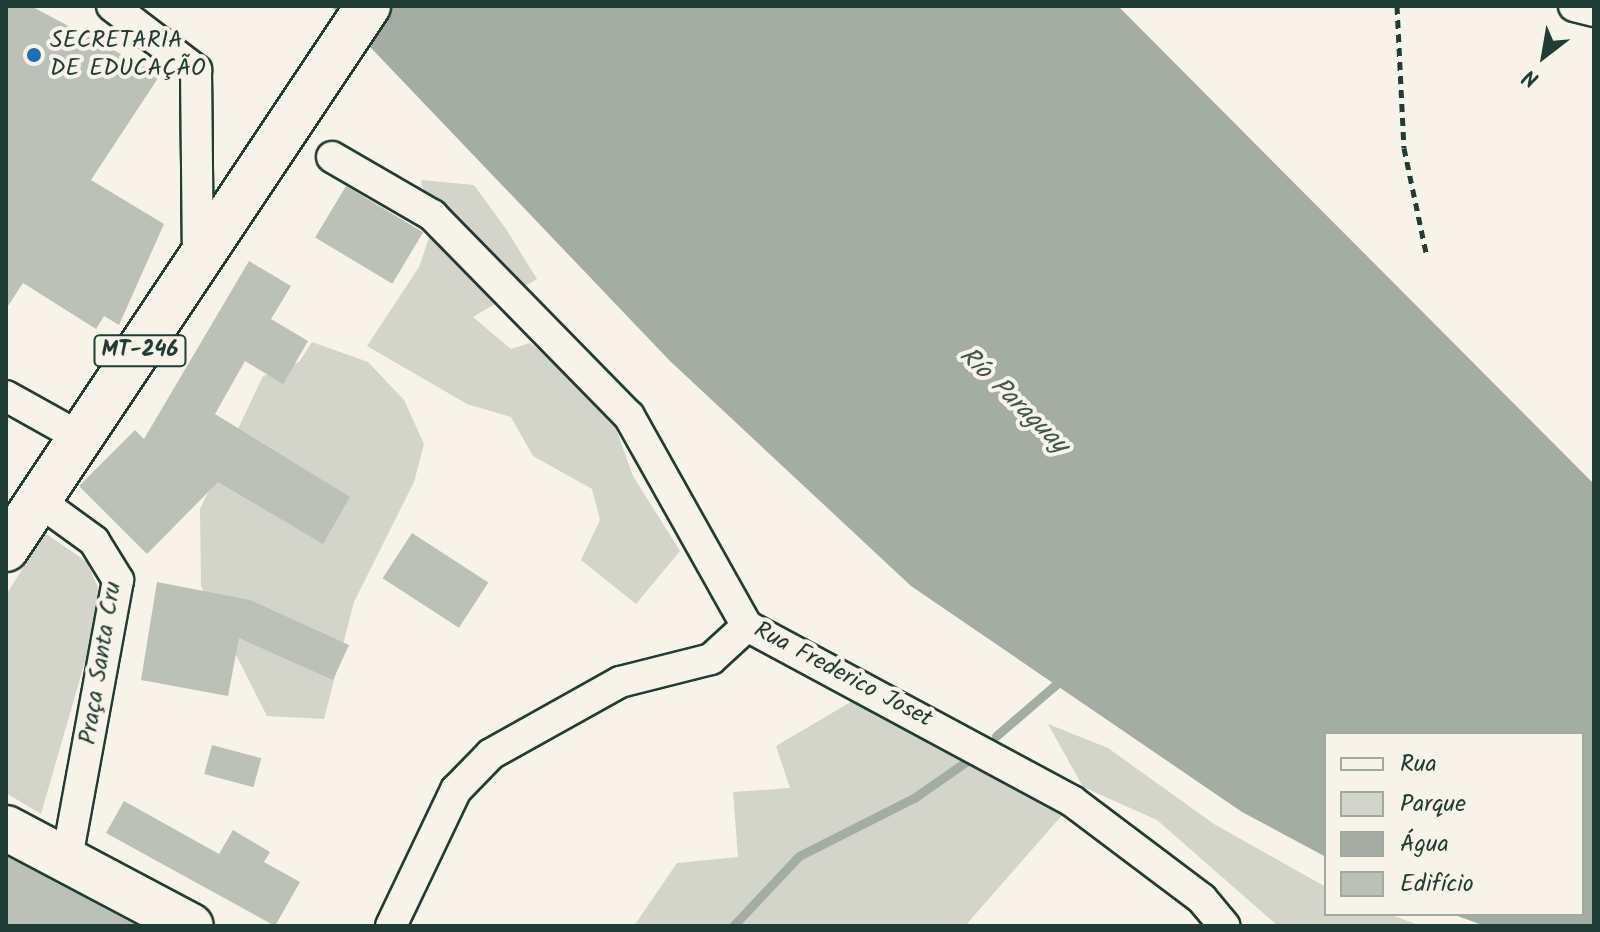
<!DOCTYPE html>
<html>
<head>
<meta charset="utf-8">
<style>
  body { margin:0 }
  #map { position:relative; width:1600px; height:932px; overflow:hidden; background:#f7f3e8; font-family:Kalam,sans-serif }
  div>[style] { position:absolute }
  .green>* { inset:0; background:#d3d5ca }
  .water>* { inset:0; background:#a4ada3 }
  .stream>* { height:9px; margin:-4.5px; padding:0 4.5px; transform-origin:4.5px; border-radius:4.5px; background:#a4ada3 }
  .building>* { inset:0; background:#bbc1b6; transform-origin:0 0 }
  .path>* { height:5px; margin-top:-2.5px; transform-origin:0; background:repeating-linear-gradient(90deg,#1f3d34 0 8px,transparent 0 14px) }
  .roads { filter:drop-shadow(2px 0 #1f3d34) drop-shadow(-2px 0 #1f3d34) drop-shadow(0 2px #1f3d34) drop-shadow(0 -2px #1f3d34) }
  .street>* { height:30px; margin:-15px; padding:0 15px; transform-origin:15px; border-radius:15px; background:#f7f3e8 }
  .secondary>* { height:44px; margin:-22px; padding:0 22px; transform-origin:22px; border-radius:22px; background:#f7f3e8 }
  .primary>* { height:44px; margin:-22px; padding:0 22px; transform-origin:22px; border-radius:22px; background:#f7f3e8 }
  .dots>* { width:22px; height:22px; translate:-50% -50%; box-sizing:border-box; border:4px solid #f7f3e8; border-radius:50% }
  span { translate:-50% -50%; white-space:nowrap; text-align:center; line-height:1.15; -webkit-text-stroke:8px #f7f3e8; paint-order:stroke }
  .shield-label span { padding:2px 6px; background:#f7f3e8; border:2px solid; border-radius:6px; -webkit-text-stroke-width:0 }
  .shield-label { font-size:22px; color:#1f3d34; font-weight:700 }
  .poi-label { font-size:24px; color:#1f3d34 }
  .left { translate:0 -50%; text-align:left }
  .street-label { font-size:24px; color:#1f3d34 }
  .water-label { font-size:26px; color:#405950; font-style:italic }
  .frame { position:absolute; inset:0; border:8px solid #1f3d34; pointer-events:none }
  .legend { position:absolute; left:1324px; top:732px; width:260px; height:184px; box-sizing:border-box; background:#f7f3e8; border:2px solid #a1aaa0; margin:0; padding:10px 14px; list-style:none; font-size:24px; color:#1f3d34 }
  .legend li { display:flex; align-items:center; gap:16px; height:40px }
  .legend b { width:40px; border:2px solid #a1aaa0 }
  .north { position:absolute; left:1504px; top:16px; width:80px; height:80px; -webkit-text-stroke:6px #f7f3e8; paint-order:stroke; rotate:211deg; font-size:22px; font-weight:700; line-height:32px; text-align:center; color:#1f3d34 }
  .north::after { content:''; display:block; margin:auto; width:28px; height:36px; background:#1f3d34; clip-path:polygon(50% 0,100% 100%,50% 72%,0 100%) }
</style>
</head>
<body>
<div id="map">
  <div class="green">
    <i style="clip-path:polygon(421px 180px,474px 185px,506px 229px,537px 279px,473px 317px,511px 349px,530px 343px,575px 378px,615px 426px,633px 476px,680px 551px,636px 604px,581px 560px,600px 520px,592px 489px,533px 456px,511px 417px,467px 404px,367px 346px,419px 267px,433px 226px)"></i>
    <i style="clip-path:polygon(312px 342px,368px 362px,404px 400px,424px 444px,414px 482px,354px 602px,324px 719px,267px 716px,201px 586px,200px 509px,263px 376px,299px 362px)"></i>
    <i style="clip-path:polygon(45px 533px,87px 562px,103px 599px,41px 814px,6px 793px,6px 595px)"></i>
    <i style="clip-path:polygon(854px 700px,1064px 813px,965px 926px,634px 926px,677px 863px,738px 857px,733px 792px,790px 788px,776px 746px)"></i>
    <i style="clip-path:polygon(1048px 724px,1108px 748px,1214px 824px,1326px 887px,1326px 914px,1389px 914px,1421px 926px,1278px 926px,1157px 820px,1083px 787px)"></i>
  </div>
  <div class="water">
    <i style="clip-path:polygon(331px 6px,1118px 6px,1594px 484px,1594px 926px,1485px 926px,1452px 914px,1582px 914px,1582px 734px,1326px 734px,1326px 857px,1242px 812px,911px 586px,670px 361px)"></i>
  </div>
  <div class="stream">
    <i style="left:996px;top:736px;width:84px;rotate:-40.7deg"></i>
    <i style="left:733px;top:926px;width:96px;rotate:-46.7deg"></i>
    <i style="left:799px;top:856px;width:129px;rotate:-26.8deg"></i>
    <i style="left:914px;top:798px;width:68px;rotate:-34.9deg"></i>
  </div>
  <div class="building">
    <i style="clip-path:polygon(6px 6px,31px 6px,160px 75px,91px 180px,164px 224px,119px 325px,104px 316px,96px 329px,23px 283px,6px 309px)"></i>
    <i style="left:346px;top:186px;width:90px;height:60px;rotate:31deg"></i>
    <i style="clip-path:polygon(249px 261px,291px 286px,271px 319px,308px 341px,283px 384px,245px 361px,215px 414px,350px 497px,323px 544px,218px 482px,147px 554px,79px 486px,135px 430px,144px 439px)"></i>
    <i style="left:412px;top:533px;width:91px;height:54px;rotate:33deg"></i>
    <i style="clip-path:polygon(157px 582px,250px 600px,349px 645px,333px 680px,239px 638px,228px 696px,141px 680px)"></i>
    <i style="left:212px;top:745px;width:51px;height:30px;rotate:15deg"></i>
    <i style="clip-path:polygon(124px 801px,219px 854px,233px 830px,270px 852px,264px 862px,300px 882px,275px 926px,106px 833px)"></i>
    <i style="clip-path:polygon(6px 856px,138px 926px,6px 926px)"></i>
  </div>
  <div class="path">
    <i style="left:1397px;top:6px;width:142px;rotate:87.2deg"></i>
    <i style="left:1404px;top:148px;width:111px;rotate:78.1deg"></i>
  </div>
  <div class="roads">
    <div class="street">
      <i style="left:112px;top:6px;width:106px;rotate:37.3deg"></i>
      <i style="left:196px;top:70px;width:189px;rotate:89.4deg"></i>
      <i style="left:1574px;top:6px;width:21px;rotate:14deg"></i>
      <i style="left:332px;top:157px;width:116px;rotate:30.1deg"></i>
      <i style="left:432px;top:215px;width:281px;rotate:45.6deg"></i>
      <i style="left:629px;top:416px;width:241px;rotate:60.7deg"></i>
      <i style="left:747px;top:626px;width:369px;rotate:28.3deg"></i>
      <i style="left:1072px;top:801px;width:163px;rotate:37deg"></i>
      <i style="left:1202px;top:899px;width:35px;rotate:50deg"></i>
      <i style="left:6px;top:396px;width:86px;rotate:29.2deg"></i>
      <i style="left:39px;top:501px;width:68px;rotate:36deg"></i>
      <i style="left:94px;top:541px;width:46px;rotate:58.4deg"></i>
      <i style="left:118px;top:580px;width:284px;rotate:100.4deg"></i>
      <i style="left:391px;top:926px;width:151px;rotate:-64.5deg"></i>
      <i style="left:456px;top:790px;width:50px;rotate:-45.8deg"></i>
      <i style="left:491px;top:754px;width:148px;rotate:-29.2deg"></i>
      <i style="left:620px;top:682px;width:94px;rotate:-14.2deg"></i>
      <i style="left:711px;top:659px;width:49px;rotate:-42.5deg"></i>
    </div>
    <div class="secondary">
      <i style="left:6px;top:828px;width:209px;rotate:27.9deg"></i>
    </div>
    <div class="primary">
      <i style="left:6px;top:549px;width:653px;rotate:-56.31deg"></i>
    </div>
  </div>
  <div class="dots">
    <i style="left:34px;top:55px;background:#1f6fb2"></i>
  </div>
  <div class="shield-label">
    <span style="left:140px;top:351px">MT-246</span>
  </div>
  <div class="poi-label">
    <span class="left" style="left:50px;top:55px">SECRETARIA<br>DE EDUCAÇÃO</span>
  </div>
  <div class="street-label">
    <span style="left:101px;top:663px;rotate:-81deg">Praça Santa Cru</span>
    <span style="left:843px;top:675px;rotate:28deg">Rua Frederico Joset</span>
  </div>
  <div class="water-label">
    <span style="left:1013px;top:401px;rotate:44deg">Río Paraguay</span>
  </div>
  <div class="frame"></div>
  <ul class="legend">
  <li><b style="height:10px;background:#f7f3e8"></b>Rua</li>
  <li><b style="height:22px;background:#d3d5ca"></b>Parque</li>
  <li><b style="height:22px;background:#a4ada3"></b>Água</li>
  <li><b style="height:22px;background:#bbc1b6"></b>Edifício</li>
  </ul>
  <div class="north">N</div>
</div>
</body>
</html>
